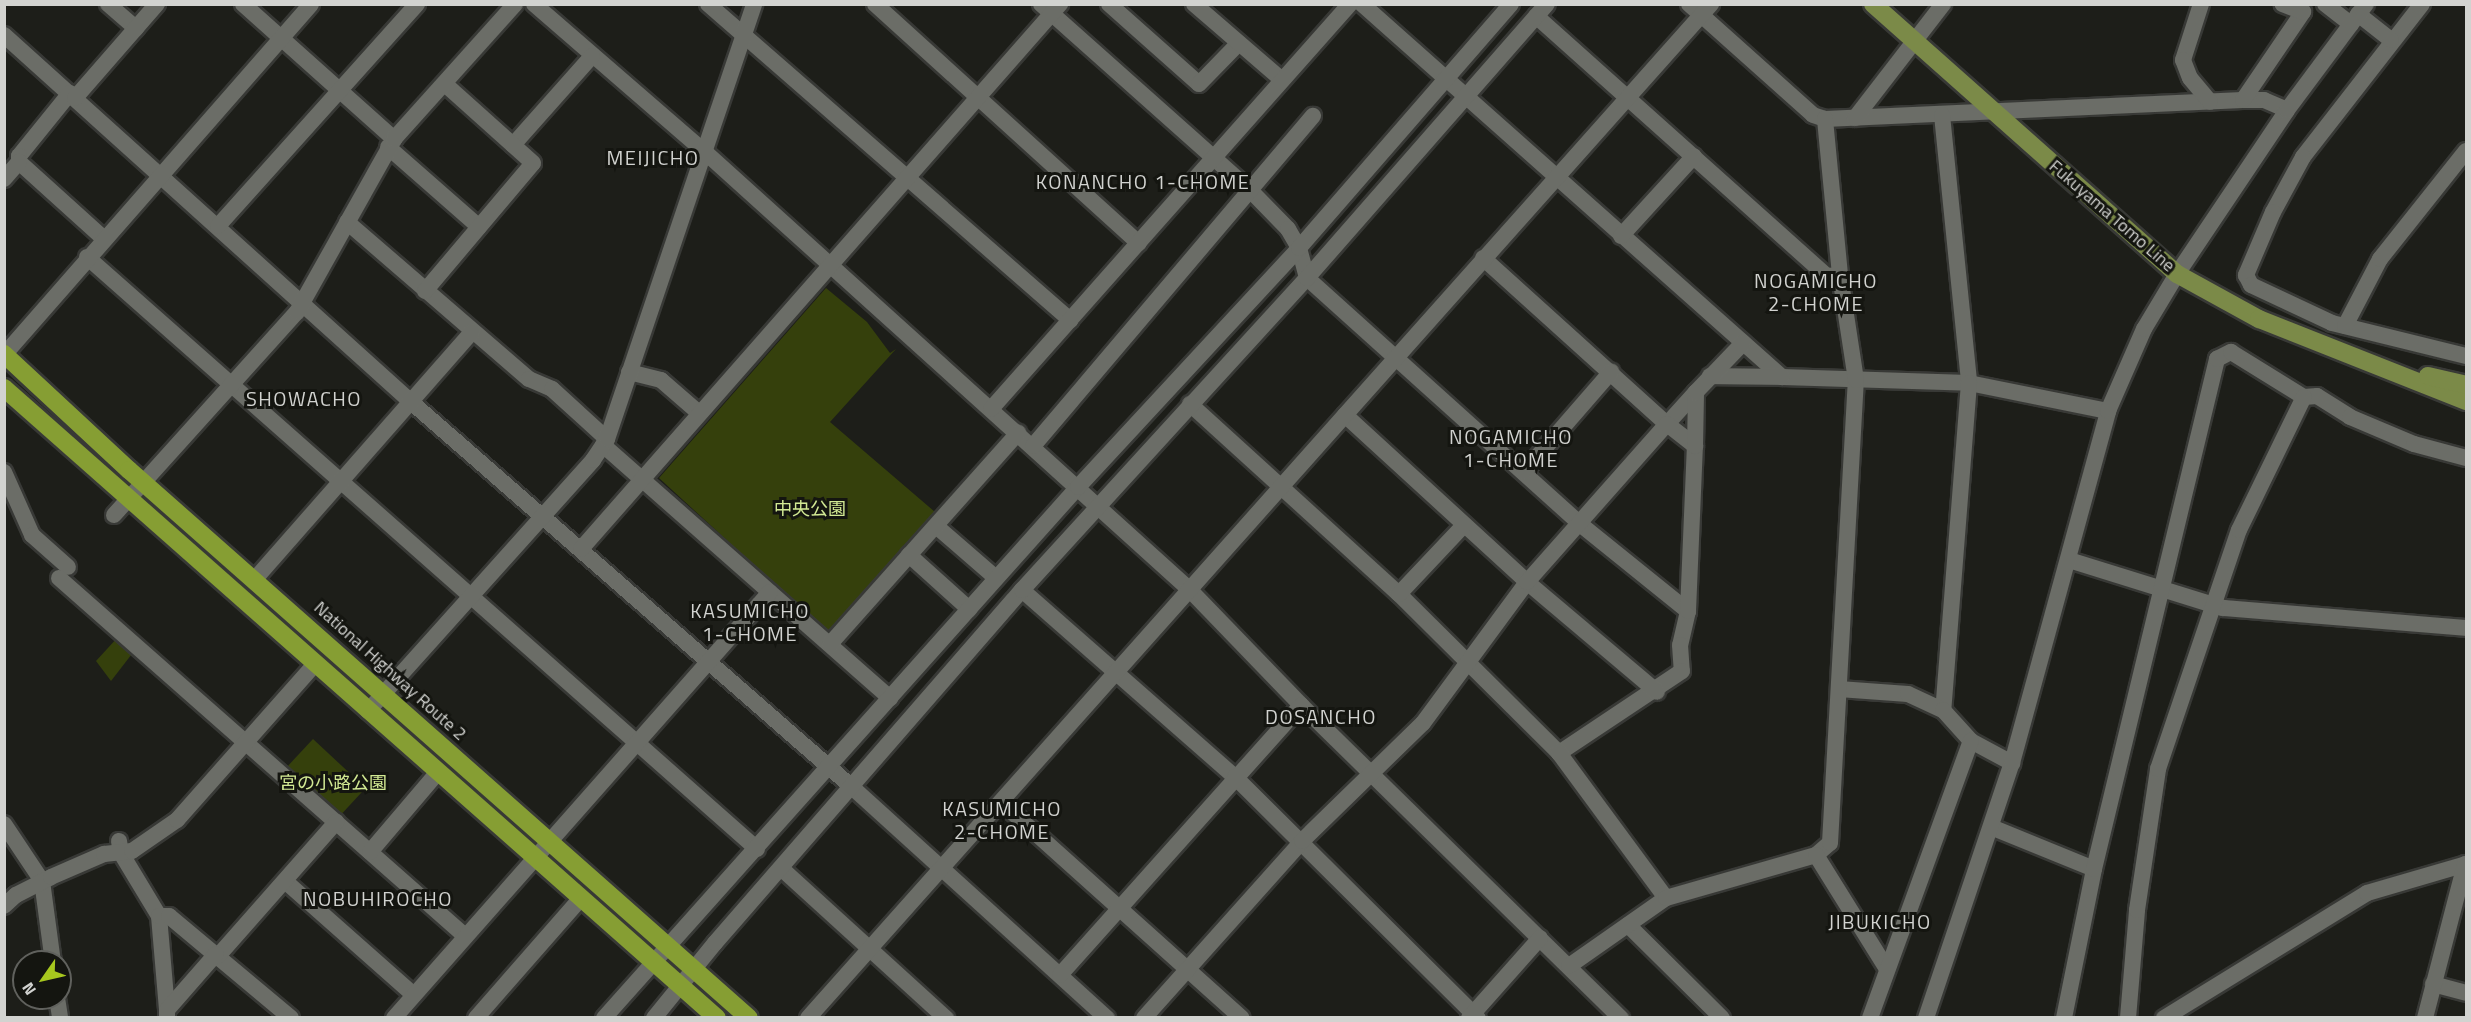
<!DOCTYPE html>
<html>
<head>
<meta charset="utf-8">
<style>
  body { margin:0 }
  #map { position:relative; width:2471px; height:1022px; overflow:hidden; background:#1d1e19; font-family:"Titillium Web","Noto Sans JP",sans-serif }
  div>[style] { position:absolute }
  .green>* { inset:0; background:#35400c; transform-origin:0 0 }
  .roads { filter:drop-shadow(2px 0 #383936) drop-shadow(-2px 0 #383936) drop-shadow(0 2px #383936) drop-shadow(0 -2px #383936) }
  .minor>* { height:16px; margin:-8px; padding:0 8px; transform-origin:8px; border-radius:8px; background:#6b6d67 }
  .major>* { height:18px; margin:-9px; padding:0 9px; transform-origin:9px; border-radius:9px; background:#7b8a48 }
  .highway>* { height:18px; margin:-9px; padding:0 9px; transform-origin:9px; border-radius:9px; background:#869e33 }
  span { translate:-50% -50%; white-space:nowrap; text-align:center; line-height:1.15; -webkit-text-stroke:6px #141510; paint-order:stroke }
  .street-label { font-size:18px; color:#d2d3d0 }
  .park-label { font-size:18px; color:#d2e993 }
  .neighbourhood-label { font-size:20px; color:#d2d3d0; letter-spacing:1.5px }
  .frame { position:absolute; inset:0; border:6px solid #d2d3d0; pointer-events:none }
  .north { position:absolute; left:12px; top:950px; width:60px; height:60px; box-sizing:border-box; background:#141510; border:2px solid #60615d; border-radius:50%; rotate:236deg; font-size:16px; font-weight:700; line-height:24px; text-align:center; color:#d2d3d0 }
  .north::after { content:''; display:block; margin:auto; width:21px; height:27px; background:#a7c71e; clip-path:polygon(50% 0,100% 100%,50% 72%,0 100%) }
</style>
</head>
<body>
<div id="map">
  <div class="green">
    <i style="clip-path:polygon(826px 288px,867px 322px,890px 353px,896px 349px,830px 422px,935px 512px,829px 634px,659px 478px)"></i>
    <i style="clip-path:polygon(118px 637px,135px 650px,111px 681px,96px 661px)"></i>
    <i style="left:313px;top:739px;width:72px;height:38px;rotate:43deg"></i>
  </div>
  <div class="roads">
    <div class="minor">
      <i style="left:108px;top:4px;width:37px;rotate:41deg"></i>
      <i style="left:243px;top:4px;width:203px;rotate:41.8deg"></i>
      <i style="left:534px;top:4px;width:226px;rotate:40.9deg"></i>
      <i style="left:705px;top:152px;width:652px;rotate:42.08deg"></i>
      <i style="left:1189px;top:589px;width:161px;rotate:46deg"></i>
      <i style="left:1301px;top:705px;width:448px;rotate:44.4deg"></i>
      <i style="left:708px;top:4px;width:481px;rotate:41.1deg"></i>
      <i style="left:875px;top:4px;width:356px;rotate:42.2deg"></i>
      <i style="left:1041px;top:4px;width:280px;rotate:41.7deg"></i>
      <i style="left:1250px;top:190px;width:54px;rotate:45.7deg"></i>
      <i style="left:1288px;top:229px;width:22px;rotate:60deg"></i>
      <i style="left:1299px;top:248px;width:31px;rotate:75deg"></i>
      <i style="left:1307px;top:278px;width:367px;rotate:42deg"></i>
      <i style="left:1580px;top:524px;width:139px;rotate:38.9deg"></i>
      <i style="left:1688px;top:611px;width:35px;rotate:103deg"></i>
      <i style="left:1680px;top:645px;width:26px;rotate:86deg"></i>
      <i style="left:1682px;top:671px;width:148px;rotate:146.3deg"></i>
      <i style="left:1109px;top:4px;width:120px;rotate:41.6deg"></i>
      <i style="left:1199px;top:84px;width:57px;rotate:-45.7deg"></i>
      <i style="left:1194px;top:4px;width:116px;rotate:40.8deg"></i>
      <i style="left:1362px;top:4px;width:562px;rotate:41.61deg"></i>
      <i style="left:1782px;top:377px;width:187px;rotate:1.8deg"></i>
      <i style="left:1969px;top:383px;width:142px;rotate:11.4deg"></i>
      <i style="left:1689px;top:4px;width:166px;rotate:41.8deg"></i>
      <i style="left:1813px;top:115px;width:13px;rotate:18deg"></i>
      <i style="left:1825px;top:119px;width:418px;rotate:-2.6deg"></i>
      <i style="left:2243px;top:100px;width:21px"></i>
      <i style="left:2264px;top:100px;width:25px;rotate:23deg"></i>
      <i style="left:2201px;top:4px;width:59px;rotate:107.8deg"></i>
      <i style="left:2183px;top:60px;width:19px;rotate:69deg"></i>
      <i style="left:2190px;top:78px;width:31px;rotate:50deg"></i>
      <i style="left:2325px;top:4px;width:33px;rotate:38deg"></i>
      <i style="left:2422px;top:4px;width:194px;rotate:127.9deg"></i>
      <i style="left:2303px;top:157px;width:63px;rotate:118.6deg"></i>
      <i style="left:2273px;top:212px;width:69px;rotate:113.2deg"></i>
      <i style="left:2246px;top:275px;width:11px;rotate:63deg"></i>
      <i style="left:2251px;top:285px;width:89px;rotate:25.1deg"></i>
      <i style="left:2332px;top:323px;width:138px;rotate:13.8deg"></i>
      <i style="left:2358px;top:14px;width:42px;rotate:38.2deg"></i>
      <i style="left:1536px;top:16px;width:390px;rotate:41.8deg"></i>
      <i style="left:1827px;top:276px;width:13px;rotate:-4deg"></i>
      <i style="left:4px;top:35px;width:547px;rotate:42.03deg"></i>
      <i style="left:410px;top:401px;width:588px;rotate:41.14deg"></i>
      <i style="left:853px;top:788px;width:343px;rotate:42.2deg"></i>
      <i style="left:70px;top:93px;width:81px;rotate:129deg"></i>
      <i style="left:19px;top:156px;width:6px;rotate:90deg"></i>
      <i style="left:19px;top:162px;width:113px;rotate:42.1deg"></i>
      <i style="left:75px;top:98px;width:125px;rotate:-48.9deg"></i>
      <i style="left:2243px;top:100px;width:107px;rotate:-55.7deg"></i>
      <i style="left:2303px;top:12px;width:22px;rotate:-159deg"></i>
      <i style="left:1942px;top:115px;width:269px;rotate:84.2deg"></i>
      <i style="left:1969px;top:383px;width:328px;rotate:94.5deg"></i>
      <i style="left:1855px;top:118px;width:144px;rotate:-52.3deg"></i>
      <i style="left:513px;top:145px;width:119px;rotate:-48.4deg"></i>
      <i style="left:388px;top:147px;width:121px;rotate:41.3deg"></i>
      <i style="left:4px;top:179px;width:23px;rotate:-49deg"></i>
      <i style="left:347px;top:222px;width:240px;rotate:40.8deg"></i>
      <i style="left:529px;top:379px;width:25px;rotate:23deg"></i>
      <i style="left:552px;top:389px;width:74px;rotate:42.3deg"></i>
      <i style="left:218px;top:226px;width:298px;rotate:-48.1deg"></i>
      <i style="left:1621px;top:236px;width:108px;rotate:-47.6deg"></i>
      <i style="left:87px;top:257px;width:894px;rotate:41.46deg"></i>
      <i style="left:1483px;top:258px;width:248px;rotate:42.1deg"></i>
      <i style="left:1667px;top:424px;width:43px;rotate:-47.8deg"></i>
      <i style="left:425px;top:291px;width:167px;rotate:-49.8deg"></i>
      <i style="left:533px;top:163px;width:118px;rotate:-138.1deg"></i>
      <i style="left:2345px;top:326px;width:76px;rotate:-62.4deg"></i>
      <i style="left:2380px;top:259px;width:138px;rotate:-51.5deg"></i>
      <i style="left:4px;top:355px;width:466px;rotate:-48.8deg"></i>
      <i style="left:629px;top:372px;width:33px;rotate:14deg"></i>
      <i style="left:661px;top:380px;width:50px;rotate:41deg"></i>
      <i style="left:1710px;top:376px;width:72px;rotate:0.8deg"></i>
      <i style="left:1190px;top:404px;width:282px;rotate:42.3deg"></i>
      <i style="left:1399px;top:594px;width:226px;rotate:44.8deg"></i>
      <i style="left:1559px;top:753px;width:180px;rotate:53.6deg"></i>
      <i style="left:991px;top:409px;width:541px;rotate:-48.45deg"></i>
      <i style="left:1345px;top:415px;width:247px;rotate:42.5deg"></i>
      <i style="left:1527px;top:582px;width:170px;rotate:40.2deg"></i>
      <i style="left:603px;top:445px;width:383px;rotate:41.4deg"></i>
      <i style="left:1033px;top:446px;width:433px;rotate:-49.7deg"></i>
      <i style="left:4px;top:472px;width:69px;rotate:66deg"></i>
      <i style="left:32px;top:535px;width:48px;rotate:41.6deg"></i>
      <i style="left:1524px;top:472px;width:133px;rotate:-49deg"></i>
      <i style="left:114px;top:515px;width:273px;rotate:-48deg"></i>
      <i style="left:297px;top:312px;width:198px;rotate:-60.7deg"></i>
      <i style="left:394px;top:139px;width:181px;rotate:-48.1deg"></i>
      <i style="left:936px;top:526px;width:79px;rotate:40.9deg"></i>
      <i style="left:581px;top:549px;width:726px;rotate:-48.69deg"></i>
      <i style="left:909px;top:555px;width:81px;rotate:42deg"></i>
      <i style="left:2069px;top:560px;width:161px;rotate:17.3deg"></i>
      <i style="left:2223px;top:608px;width:244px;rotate:4.7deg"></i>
      <i style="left:59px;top:578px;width:541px;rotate:41.4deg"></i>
      <i style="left:255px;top:579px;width:329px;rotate:-48.7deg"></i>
      <i style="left:1022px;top:590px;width:283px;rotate:41.3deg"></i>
      <i style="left:1235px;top:777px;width:342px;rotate:44.8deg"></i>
      <i style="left:1399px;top:594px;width:95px;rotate:-46.7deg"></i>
      <i style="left:1688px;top:611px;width:165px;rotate:-87.6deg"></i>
      <i style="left:830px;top:644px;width:283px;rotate:-48.3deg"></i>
      <i style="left:1839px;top:689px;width:69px;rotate:4.1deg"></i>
      <i style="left:1908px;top:694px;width:38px;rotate:25deg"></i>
      <i style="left:1943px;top:710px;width:42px;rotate:47.9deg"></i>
      <i style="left:1971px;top:741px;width:47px;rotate:28.2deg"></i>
      <i style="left:368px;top:711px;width:337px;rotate:-48.1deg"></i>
      <i style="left:593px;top:460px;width:25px;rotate:-56deg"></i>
      <i style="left:607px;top:439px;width:459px;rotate:-71.3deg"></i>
      <i style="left:1002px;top:803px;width:322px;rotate:41.9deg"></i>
      <i style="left:4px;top:824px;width:69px;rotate:56.3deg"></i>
      <i style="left:42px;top:881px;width:82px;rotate:82.3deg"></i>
      <i style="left:1991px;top:827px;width:111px;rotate:22.2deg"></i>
      <i style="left:119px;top:841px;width:12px;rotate:81deg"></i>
      <i style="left:121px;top:853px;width:74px;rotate:58.9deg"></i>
      <i style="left:159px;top:916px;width:94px;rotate:85.1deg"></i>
      <i style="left:370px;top:852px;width:105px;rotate:-49.6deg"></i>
      <i style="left:1816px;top:855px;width:18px;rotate:-41deg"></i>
      <i style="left:1830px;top:843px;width:464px;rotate:-86.8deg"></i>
      <i style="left:1856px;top:380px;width:106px;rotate:-98.7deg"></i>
      <i style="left:1840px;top:275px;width:157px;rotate:-95.5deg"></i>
      <i style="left:782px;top:869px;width:222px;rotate:42.3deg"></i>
      <i style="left:285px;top:881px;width:172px;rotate:41.5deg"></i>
      <i style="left:4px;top:906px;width:16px;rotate:-43deg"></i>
      <i style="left:16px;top:895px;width:39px;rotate:-27deg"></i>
      <i style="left:51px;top:877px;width:58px;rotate:-23.5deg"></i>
      <i style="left:104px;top:854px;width:28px;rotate:-6deg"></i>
      <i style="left:132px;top:851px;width:55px;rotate:-34.6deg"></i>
      <i style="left:177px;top:820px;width:208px;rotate:-48.5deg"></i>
      <i style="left:159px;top:916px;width:10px"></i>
      <i style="left:169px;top:916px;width:159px;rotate:39.9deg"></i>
      <i style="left:1628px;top:925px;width:132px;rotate:44.7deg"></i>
      <i style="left:218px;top:956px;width:179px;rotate:-48.6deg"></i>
      <i style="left:1569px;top:966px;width:118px;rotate:-35deg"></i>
      <i style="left:1666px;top:898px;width:156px;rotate:-16deg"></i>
      <i style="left:1816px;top:855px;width:134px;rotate:58.1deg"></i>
      <i style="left:1060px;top:975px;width:362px;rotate:-48.2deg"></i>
      <i style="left:2433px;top:984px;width:34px;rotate:15deg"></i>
      <i style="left:57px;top:998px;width:20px;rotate:81deg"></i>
      <i style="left:167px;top:1016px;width:6px;rotate:-90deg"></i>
      <i style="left:167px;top:1010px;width:74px;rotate:-48.8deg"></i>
      <i style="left:394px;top:1018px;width:568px;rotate:-48.57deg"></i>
      <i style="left:476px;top:1018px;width:159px;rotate:-48.8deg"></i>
      <i style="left:604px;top:1018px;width:712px;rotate:-48.25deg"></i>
      <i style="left:1078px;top:487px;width:326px;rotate:-47.2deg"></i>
      <i style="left:1299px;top:248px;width:323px;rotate:-49deg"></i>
      <i style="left:654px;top:1018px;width:97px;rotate:-50.9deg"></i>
      <i style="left:715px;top:943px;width:468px;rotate:-49deg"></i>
      <i style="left:1022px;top:590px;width:423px;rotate:-47.6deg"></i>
      <i style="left:1307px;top:278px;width:364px;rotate:-48.8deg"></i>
      <i style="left:808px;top:1018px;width:1358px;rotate:-48.31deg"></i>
      <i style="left:1144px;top:1018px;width:237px;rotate:-48.2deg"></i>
      <i style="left:1302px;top:841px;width:169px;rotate:-44.3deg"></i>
      <i style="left:1423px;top:723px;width:175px;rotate:-53.6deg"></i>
      <i style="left:1527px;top:582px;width:211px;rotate:-48.5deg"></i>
      <i style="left:1667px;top:424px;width:36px;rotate:38deg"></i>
      <i style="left:1695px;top:446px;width:54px;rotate:-88.9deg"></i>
      <i style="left:1696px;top:392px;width:68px;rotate:-46.2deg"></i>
      <i style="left:1469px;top:1018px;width:107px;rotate:-48.4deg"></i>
      <i style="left:1870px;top:1018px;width:295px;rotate:-70deg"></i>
      <i style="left:1926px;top:1018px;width:269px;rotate:-71.4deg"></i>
      <i style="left:2012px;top:763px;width:365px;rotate:-74.7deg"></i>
      <i style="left:2108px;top:411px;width:90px;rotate:-66.3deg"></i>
      <i style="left:2144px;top:329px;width:64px;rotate:-59deg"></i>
      <i style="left:2177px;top:274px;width:197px;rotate:-56.1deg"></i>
      <i style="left:2287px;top:110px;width:132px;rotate:-53.3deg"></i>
      <i style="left:2064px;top:1018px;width:152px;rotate:-78.6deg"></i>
      <i style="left:2094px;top:869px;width:525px;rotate:-76.44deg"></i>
      <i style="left:2217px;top:359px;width:16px;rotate:-27deg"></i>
      <i style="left:2231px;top:352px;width:86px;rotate:31.7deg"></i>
      <i style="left:2304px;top:397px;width:13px;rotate:-4deg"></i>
      <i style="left:2317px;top:396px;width:39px;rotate:32deg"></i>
      <i style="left:2350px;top:417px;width:69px;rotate:22.9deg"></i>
      <i style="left:2414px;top:444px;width:54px;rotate:15.1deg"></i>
      <i style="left:2128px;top:1018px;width:108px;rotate:-85.2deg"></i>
      <i style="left:2137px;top:910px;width:143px;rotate:-81.5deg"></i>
      <i style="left:2158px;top:769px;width:252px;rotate:-71.3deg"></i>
      <i style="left:2239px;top:530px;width:148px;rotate:-64deg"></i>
      <i style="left:2164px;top:1018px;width:238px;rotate:-31.6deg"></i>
      <i style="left:2367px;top:893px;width:103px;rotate:-16.3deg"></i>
      <i style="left:2425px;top:1018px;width:159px;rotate:-75.4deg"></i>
    </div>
    <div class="major">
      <i style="left:1873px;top:4px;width:407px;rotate:41.6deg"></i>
      <i style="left:2177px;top:274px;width:94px;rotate:28.8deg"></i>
      <i style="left:2259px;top:319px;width:223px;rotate:21.6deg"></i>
      <i style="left:2428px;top:376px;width:39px;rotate:13deg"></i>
    </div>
    <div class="highway">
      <i style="left:4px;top:354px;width:171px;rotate:42.9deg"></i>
      <i style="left:129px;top:470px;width:827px;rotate:41.47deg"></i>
      <i style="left:4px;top:388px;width:951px;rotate:41.46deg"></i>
    </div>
  </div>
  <div class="street-label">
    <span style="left:2112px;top:216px;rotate:41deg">Fukuyama Tomo Line</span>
    <span style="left:390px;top:671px;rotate:42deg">National Highway Route 2</span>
  </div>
  <div class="park-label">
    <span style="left:810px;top:509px">中央公園</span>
    <span style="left:333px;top:783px">宮の小路公園</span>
  </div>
  <div class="neighbourhood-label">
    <span style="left:653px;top:157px">MEIJICHO</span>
    <span style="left:1143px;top:181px">KONANCHO 1-CHOME</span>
    <span style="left:1816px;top:292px">NOGAMICHO<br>2-CHOME</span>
    <span style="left:304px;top:398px">SHOWACHO</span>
    <span style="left:1511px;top:448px">NOGAMICHO<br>1-CHOME</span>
    <span style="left:750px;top:622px">KASUMICHO<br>1-CHOME</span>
    <span style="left:1321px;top:716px">DOSANCHO</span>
    <span style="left:1002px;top:820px">KASUMICHO<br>2-CHOME</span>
    <span style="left:378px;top:898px">NOBUHIROCHO</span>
    <span style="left:1880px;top:921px">JIBUKICHO</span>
  </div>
  <div class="frame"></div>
  <div class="north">N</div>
</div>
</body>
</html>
